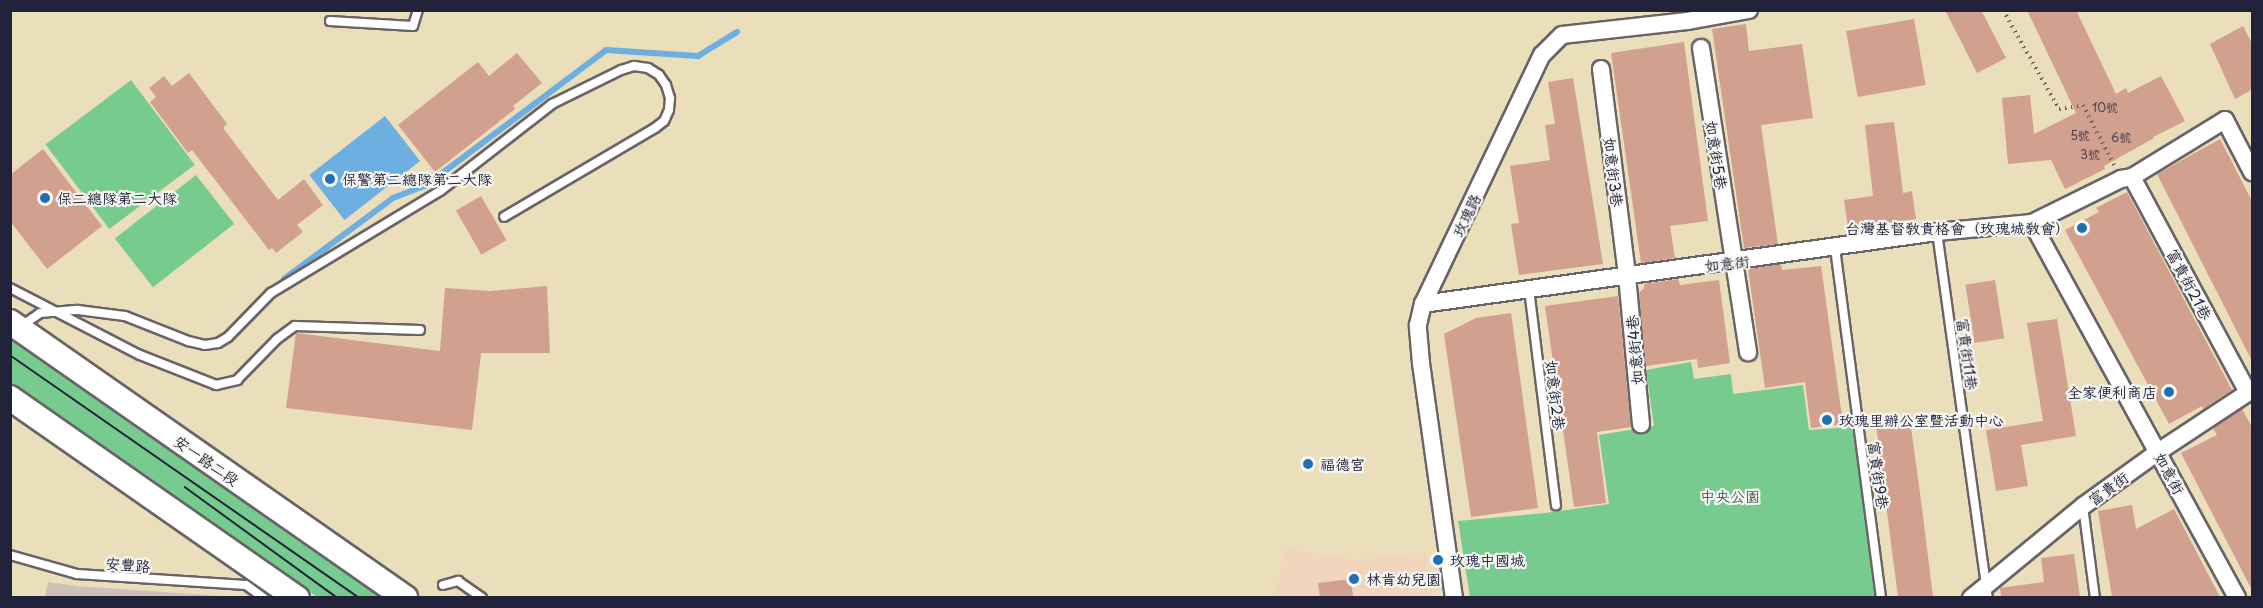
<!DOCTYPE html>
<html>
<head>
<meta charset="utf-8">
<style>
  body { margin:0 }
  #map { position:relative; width:2263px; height:608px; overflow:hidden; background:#ebdebb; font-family:"Playpen Sans","LXGW WenKai TC",sans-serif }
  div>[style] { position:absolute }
  .built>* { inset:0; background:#f1d5bd }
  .industrial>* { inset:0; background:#cec1ba }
  .green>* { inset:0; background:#77cb8e; transform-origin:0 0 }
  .water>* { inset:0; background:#6eafe2; transform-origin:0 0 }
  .stream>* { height:6px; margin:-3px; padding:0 3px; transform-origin:3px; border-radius:3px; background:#6eafe2 }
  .building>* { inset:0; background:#d1a08e; transform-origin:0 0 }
  .path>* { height:4px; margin-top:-2px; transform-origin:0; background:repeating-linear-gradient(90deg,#686468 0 1.5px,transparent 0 6px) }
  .roads { filter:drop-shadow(2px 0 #686468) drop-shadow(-2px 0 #686468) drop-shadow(0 2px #686468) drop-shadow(0 -2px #686468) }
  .lane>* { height:8px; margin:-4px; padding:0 4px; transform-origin:4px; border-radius:4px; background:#fff }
  .street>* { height:16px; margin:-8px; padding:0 8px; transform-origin:8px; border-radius:8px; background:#fff }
  .secondary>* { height:24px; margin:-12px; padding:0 12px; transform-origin:12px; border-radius:12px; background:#fff }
  .tram>* { height:1.5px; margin:-0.75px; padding:0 0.75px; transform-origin:0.75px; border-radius:0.75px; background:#22223b }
  .dots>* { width:16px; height:16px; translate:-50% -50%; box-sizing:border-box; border:3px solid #f6f6f2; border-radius:50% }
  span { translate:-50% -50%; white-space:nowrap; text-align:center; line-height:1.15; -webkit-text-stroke:4.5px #f6f6f2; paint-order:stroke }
  .number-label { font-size:12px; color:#4e4250 }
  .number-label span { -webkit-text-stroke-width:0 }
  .street-label { font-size:15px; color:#22223b }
  .poi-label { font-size:15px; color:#22223b }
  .left { translate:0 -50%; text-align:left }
  .right { translate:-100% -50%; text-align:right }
  .park-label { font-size:15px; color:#405d58 }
  .frame { position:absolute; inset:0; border:12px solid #22223b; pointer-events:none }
</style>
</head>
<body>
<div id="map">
  <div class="built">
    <i style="clip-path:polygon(1283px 548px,1356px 560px,1426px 552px,1432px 597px,1277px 598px)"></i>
  </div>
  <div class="industrial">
    <i style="clip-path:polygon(48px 582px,77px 586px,237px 597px,45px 597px)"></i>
  </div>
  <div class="green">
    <i style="left:131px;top:80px;width:106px;height:107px;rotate:53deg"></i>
    <i style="left:196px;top:175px;width:62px;height:103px;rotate:52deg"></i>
    <i style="clip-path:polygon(10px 336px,388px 597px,317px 597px,11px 383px)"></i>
    <i style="clip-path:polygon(1691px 362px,1694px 379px,1731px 374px,1733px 394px,1803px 385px,1809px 430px,1852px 427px,1877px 597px,1470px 597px,1458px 521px,1545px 513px,1609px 504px,1599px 435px,1654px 426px,1646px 370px)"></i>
  </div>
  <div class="water">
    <i style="left:385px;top:116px;width:57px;height:96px;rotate:52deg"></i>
  </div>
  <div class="stream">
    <i style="left:284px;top:279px;width:136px;rotate:-36.6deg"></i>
    <i style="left:393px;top:198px;width:34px;rotate:-21deg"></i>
    <i style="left:425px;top:186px;width:226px;rotate:-36.9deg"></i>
    <i style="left:606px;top:50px;width:92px;rotate:3.7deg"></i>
    <i style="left:698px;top:56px;width:46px;rotate:-31.6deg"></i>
  </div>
  <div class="building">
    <i style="clip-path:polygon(1945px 10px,1981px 10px,2006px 58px,1977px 73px)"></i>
    <i style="clip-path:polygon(2027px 10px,2076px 10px,2116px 94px,2126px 88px,2128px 93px,2161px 76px,2185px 121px,2153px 137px,2154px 138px,2104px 166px,2105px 169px,2065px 189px,2051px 160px,2008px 164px,2002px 98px,2030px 95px,2034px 134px,2076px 113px)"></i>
    <i style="left:1914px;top:19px;width:67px;height:69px;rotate:80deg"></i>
    <i style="clip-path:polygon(1746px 24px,1749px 51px,1802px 44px,1813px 118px,1761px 125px,1778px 244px,1744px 248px,1712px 29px)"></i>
    <i style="clip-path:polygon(2243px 26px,2253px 46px,2253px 89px,2235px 99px,2210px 44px)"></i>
    <i style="clip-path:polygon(1684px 42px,1708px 221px,1670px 226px,1675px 258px,1641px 263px,1611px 53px)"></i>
    <i style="clip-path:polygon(517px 53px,542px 83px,513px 106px,515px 109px,435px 172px,398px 125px,478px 62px,489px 76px)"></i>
    <i style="clip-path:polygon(189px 73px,227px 124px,223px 128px,278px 200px,304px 179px,323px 205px,297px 225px,303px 232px,276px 253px,272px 248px,269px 250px,192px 150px,188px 153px,150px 102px,156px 97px,149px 88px,164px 76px,172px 86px)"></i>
    <i style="clip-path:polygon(1573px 78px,1603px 264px,1519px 275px,1511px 224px,1519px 223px,1510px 166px,1550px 160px,1545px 125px,1555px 124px,1548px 82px)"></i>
    <i style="clip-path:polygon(1894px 122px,1903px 193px,1912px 191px,1916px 219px,1848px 228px,1844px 200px,1873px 196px,1865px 125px)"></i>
    <i style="clip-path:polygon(2220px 139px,2253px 203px,2253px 363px,2157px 174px)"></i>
    <i style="clip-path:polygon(43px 149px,102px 226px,47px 269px,10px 221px,10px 175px)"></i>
    <i style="clip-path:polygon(2127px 192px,2232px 390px,2203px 409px,2202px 406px,2169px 424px,2065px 230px,2099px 212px,2096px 208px)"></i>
    <i style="left:481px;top:196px;width:51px;height:29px;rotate:60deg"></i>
    <i style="clip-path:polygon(1781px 264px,1782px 270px,1821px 266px,1843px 424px,1811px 428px,1805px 382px,1765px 388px,1748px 269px)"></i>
    <i style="clip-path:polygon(1678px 279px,1680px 285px,1719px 280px,1730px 363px,1698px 368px,1697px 359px,1646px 366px,1639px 293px,1644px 288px,1644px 284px)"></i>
    <i style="left:1995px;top:280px;width:59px;height:30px;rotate:81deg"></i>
    <i style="clip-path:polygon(547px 286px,550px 353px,481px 353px,472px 430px,286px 408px,296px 333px,440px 351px,445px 288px,490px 291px)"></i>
    <i style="clip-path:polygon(1618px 296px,1631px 427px,1597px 432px,1606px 503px,1574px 507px,1545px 306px)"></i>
    <i style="clip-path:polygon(1511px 313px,1538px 508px,1471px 517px,1444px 334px,1476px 318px)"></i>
    <i style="clip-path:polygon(2057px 319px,2076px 436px,2021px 445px,2028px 486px,1996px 491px,1986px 430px,2043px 421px,2027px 323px)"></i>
    <i style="clip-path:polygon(2242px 409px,2253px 429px,2253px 592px,2181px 453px,2217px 435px,2213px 428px)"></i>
    <i style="clip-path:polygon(1910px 420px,1922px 508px,1933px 597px,1898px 597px,1887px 512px,1876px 424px)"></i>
    <i style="clip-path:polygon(2132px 505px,2136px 529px,2174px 509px,2220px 597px,2112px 597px,2098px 511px)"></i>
    <i style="clip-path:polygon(2074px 554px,2080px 597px,2001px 597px,2000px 588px,2044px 582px,2041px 558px)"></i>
    <i style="clip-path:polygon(1351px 579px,1353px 597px,1320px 597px,1318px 583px)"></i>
  </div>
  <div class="path">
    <i style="left:2003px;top:10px;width:114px;rotate:60.5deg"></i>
    <i style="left:2059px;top:109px;width:24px;rotate:-9deg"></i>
    <i style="left:2083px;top:105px;width:68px;rotate:62.7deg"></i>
  </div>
  <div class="roads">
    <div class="lane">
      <i style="left:330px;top:21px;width:83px;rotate:3.4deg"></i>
      <i style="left:413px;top:26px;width:17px;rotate:-73deg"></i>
      <i style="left:1937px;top:232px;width:370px;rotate:82.1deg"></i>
      <i style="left:1835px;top:248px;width:353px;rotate:82.5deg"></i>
      <i style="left:10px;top:288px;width:146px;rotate:27.3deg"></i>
      <i style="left:140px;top:355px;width:82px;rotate:21.5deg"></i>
      <i style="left:216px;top:385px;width:22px;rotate:-13deg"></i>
      <i style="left:237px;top:380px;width:57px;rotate:-45.7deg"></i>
      <i style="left:277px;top:339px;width:22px;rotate:-36deg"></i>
      <i style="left:295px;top:326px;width:125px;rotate:1.8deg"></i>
      <i style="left:1529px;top:289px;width:218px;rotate:82.9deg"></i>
      <i style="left:21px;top:326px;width:23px;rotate:-34deg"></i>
      <i style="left:40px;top:313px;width:38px;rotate:-5deg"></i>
      <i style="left:78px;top:310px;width:47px;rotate:7.3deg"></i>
      <i style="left:125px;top:316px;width:68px;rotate:21.6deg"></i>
      <i style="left:188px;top:341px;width:17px;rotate:13deg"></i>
      <i style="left:205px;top:345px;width:13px;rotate:-9deg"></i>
      <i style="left:218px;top:343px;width:12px;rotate:-31deg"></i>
      <i style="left:228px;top:337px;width:62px;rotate:-45.7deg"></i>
      <i style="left:271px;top:293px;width:197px;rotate:-31.1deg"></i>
      <i style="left:440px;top:191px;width:142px;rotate:-37.8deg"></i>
      <i style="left:552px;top:104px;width:77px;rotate:-26.2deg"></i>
      <i style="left:621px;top:70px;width:14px;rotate:-17deg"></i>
      <i style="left:634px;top:66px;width:14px;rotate:8deg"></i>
      <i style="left:648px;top:68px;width:13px;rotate:32deg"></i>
      <i style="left:659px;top:75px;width:12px;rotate:55deg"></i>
      <i style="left:666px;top:85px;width:14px;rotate:73deg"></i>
      <i style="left:670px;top:98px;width:12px;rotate:95deg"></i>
      <i style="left:669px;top:110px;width:12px;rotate:114deg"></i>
      <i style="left:664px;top:121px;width:11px;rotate:142deg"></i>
      <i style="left:655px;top:128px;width:175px;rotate:149.5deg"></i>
      <i style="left:2083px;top:506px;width:93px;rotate:82.6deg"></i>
      <i style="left:10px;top:555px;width:70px;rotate:15.8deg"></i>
      <i style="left:77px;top:574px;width:169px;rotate:3.7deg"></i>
      <i style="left:246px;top:585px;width:22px;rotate:36deg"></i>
      <i style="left:443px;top:585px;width:16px;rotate:-15deg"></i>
      <i style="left:458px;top:581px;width:29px;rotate:35deg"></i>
    </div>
    <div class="street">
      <i style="left:1701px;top:48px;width:308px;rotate:81.2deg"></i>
      <i style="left:1601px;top:69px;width:209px;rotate:82.8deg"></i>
      <i style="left:1627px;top:276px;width:149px;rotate:84.6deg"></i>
      <i style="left:2132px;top:177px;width:244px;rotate:61.7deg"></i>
      <i style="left:2032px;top:223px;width:427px;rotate:61.3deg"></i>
      <i style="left:1423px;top:304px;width:519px;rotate:-7.97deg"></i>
      <i style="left:1937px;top:232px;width:95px;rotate:-5.4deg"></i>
      <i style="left:2032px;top:223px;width:99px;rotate:-26.3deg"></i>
      <i style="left:2121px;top:179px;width:11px;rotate:-10deg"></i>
      <i style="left:2132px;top:177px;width:109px;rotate:-31.5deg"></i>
      <i style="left:2225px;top:120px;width:59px;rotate:62.6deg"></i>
      <i style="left:1454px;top:598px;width:237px;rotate:-98deg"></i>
      <i style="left:1421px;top:363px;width:38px;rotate:-95deg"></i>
      <i style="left:1418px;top:325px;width:22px;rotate:-77deg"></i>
      <i style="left:1423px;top:304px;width:276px;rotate:-64.5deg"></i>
      <i style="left:1542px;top:55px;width:28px;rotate:-45deg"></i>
      <i style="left:1562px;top:35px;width:126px;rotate:-6.4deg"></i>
      <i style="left:1687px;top:21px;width:63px;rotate:-10.1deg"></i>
      <i style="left:1971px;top:598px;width:145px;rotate:-39.4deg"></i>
      <i style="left:2083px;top:506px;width:92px;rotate:-35.8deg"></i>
      <i style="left:2158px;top:452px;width:113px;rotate:-33.4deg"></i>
    </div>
    <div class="secondary">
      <i style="left:10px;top:322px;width:482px;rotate:34.9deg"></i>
      <i style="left:10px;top:398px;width:350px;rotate:34.9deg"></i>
    </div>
  </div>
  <div class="tram">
    <i style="left:10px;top:355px;width:426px;rotate:34.8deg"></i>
    <i style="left:185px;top:487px;width:189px;rotate:36deg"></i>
  </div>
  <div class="dots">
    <i style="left:330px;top:179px;background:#1f6fb2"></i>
    <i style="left:45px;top:198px;background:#1f6fb2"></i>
    <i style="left:2082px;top:228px;background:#1f6fb2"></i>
    <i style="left:2169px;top:392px;background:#1f6fb2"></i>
    <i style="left:1827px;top:420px;background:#1f6fb2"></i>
    <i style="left:1308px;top:464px;background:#1f6fb2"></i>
    <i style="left:1438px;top:560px;background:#1f6fb2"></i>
    <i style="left:1354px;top:579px;background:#1f6fb2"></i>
  </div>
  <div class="number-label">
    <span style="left:2105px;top:108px">10號</span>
    <span style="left:2080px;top:136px">5號</span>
    <span style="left:2121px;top:138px">6號</span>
    <span style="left:2090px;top:155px">3號</span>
  </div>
  <div class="street-label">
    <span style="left:1717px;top:155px;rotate:81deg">如意街5巷</span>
    <span style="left:1614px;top:172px;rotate:83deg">如意街3巷</span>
    <span style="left:1466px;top:215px;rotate:-65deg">玫瑰路</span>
    <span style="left:1727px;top:263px;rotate:-7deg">如意街</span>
    <span style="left:2190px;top:284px;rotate:62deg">富貴街21巷</span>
    <span style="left:1634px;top:350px;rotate:-95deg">如意街4巷</span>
    <span style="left:1968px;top:354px;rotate:82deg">富貴街11巷</span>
    <span style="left:1556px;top:395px;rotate:83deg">如意街2巷</span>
    <span style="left:207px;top:460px;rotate:35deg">安一路二段</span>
    <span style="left:2170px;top:473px;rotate:61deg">如意街</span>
    <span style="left:1879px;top:475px;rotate:82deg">富貴街9巷</span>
    <span style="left:2108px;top:488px;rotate:-36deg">富貴街</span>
    <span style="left:128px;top:564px;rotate:4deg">安豐路</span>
  </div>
  <div class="poi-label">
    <span class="left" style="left:342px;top:179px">保警第二總隊第二大隊</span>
    <span class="left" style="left:57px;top:198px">保二總隊第二大隊</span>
    <span class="right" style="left:2070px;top:228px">台灣基督教貴格會（玫瑰城教會）</span>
    <span class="right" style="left:2157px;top:392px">全家便利商店</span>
    <span class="left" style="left:1839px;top:420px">玫瑰里辦公室暨活動中心</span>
    <span class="left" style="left:1320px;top:464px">福德宮</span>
    <span class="left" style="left:1450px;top:560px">玫瑰中國城</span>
    <span class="left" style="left:1366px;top:579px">林肯幼兒園</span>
  </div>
  <div class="park-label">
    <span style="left:1730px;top:496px">中央公園</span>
  </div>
  <div class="frame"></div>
</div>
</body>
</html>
